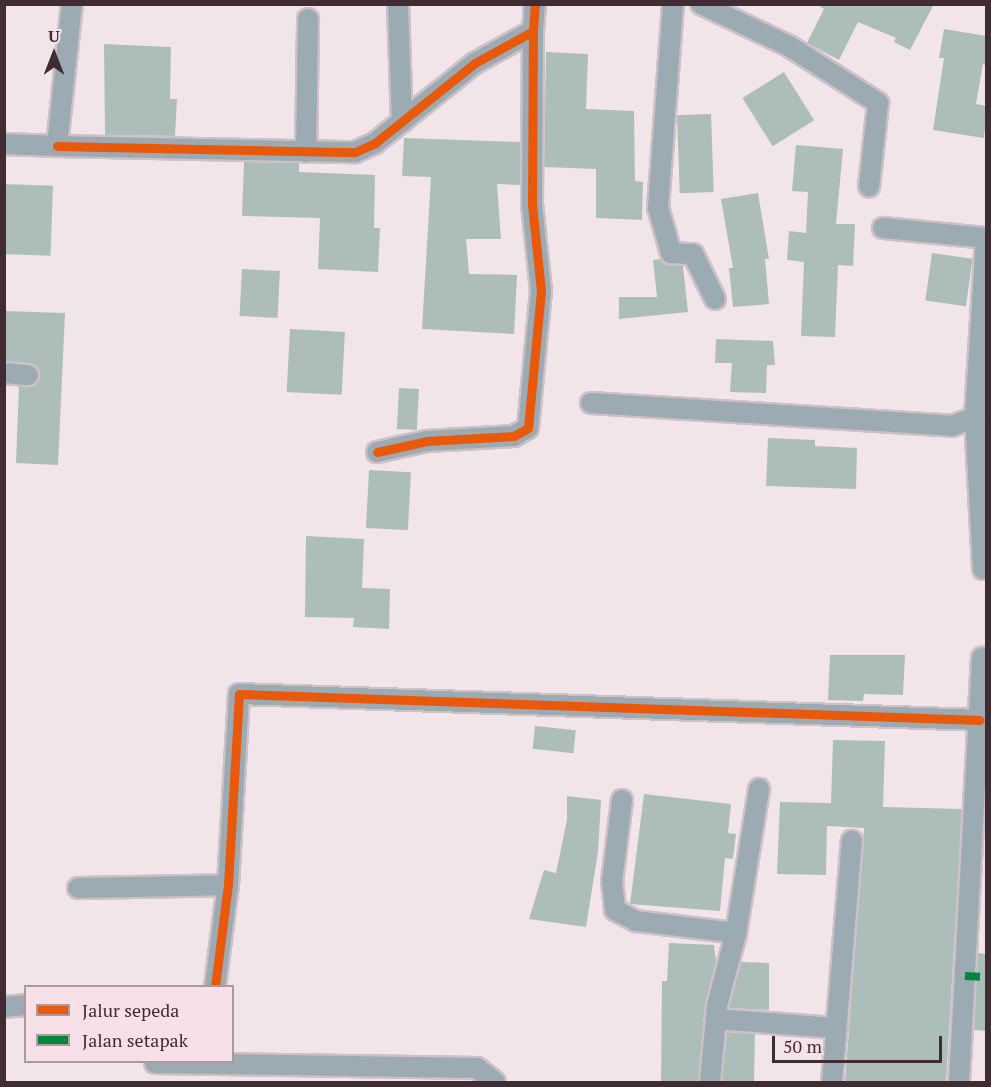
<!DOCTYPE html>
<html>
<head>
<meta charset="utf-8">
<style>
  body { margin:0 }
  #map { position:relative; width:991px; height:1087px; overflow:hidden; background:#f2e5e9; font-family:"PT Serif",serif }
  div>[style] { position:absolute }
  .building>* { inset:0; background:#adbdba; transform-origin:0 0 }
  .roads { filter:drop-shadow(2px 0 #cec1c6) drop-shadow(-2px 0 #cec1c6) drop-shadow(0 2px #cec1c6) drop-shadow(0 -2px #cec1c6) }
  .minor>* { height:20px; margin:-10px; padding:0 10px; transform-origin:10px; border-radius:10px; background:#9caab4 }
  .quiet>* { height:8px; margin-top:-4px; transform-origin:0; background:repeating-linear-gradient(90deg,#00873e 0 15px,transparent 0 23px) }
  .cycleway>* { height:9px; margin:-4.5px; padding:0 4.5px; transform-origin:4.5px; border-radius:4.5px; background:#e8590c }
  span { translate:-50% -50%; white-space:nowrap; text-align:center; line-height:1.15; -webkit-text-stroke:5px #f7e0e8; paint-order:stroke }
  .frame { position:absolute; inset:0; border:6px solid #412c34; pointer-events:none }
  .legend { position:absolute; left:24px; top:985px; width:210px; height:78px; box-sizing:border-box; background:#f7e0e8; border:2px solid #ae98a0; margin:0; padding:8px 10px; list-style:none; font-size:18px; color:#412c34 }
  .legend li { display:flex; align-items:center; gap:12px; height:30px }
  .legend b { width:30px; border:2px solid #ae98a0 }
  .north { position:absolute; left:24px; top:24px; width:60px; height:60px; -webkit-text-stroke:4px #f7e0e8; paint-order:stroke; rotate:0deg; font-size:16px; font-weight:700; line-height:24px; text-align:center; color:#412c34 }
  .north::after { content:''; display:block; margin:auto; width:21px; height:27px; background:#412c34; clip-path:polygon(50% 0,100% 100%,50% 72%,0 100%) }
  .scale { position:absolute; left:772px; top:1036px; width:170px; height:27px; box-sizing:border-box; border:3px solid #412c34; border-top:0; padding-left:8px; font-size:18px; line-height:21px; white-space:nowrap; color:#412c34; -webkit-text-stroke:4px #f7e0e8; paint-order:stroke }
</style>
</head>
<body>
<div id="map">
  <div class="building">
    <i style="clip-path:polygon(816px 4px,934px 4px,910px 50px,894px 42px,896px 38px,858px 22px,839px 60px,807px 43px,824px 9px)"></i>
    <i style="clip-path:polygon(944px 29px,987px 36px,987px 65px,983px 64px,976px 104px,987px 106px,984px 138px,933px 130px,944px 58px,939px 58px)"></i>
    <i style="clip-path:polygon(104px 44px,171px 47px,170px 99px,177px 99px,175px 136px,105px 135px)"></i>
    <i style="clip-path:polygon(546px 52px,588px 54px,586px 109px,634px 111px,635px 181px,643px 182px,642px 220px,596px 218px,596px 169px,544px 167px)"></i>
    <i style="left:784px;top:72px;width:57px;height:49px;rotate:58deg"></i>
    <i style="left:711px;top:114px;width:78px;height:34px;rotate:88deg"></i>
    <i style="clip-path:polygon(404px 138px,520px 142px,520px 185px,497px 184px,501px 239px,466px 239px,469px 274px,517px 275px,514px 334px,422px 329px,431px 177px,402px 176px)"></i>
    <i style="clip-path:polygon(796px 145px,843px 149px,836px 224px,855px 224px,853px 266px,838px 265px,835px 337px,801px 336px,804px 262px,787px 260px,789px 231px,806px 233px,808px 192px,792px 191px)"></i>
    <i style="clip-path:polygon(244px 162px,299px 163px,299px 172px,375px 175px,374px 228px,380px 228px,378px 272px,318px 269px,320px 218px,242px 216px)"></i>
    <i style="left:4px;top:184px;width:49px;height:70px;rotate:2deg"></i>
    <i style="clip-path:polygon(758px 193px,769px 259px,765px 259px,769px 304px,733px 307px,729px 268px,733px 268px,721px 199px)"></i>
    <i style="left:932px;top:253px;width:41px;height:48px;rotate:8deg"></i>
    <i style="clip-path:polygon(661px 259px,670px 265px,683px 266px,688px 312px,619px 319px,619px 297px,657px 297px,653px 260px)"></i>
    <i style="left:242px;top:269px;width:38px;height:47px;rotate:3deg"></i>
    <i style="clip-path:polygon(4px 311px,65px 313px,58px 465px,16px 463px,19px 386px,34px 386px,40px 375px,34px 365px,4px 361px)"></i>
    <i style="left:290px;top:329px;width:55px;height:63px;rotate:3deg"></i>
    <i style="clip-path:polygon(716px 339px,773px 341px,775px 365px,767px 365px,766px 393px,730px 392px,732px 363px,715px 363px)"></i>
    <i style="left:399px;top:388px;width:20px;height:41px;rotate:3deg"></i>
    <i style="clip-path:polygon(768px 438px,815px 440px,815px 446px,857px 448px,856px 489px,766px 486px)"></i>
    <i style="left:369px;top:470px;width:42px;height:58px;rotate:3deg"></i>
    <i style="clip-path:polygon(306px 536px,364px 539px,362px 588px,390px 589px,389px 629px,353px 627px,354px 618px,305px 617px)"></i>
    <i style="clip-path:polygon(830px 655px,905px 655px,903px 695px,864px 694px,863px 701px,828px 700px)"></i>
    <i style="left:535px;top:726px;width:41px;height:23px;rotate:6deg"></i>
    <i style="clip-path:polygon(833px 740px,885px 741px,883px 807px,962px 809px,946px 1083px,845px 1083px,864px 828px,827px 826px,826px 875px,777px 874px,780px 802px,831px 803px)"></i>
    <i style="clip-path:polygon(644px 794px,731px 804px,728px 833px,736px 834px,733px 859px,725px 858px,720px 911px,630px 904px)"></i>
    <i style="clip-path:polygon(567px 796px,601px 800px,598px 852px,586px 927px,529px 919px,544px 870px,556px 873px,567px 820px)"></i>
    <i style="clip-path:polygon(669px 943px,714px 945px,716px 962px,705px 1005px,698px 1083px,661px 1083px,662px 981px,667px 981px)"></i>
    <i style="clip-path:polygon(978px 953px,987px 954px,987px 1031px,974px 1030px)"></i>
    <i style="clip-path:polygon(741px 962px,769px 963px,769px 1010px,729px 1008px)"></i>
    <i style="clip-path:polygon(727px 1032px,755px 1034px,754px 1082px,722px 1081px)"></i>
  </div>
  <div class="roads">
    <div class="minor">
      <i style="left:398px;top:4px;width:118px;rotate:88.1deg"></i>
      <i style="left:673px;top:4px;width:204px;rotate:94.2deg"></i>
      <i style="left:658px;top:207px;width:48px;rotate:74.2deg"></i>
      <i style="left:671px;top:253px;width:22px;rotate:3deg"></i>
      <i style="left:693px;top:254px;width:50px;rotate:63.9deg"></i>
      <i style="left:701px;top:4px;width:98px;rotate:25.5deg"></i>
      <i style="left:789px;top:46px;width:106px;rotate:32.6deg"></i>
      <i style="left:878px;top:103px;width:84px;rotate:96.1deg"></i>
      <i style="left:4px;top:144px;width:53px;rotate:2.2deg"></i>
      <i style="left:57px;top:146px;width:143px;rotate:-84deg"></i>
      <i style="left:57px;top:146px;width:298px;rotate:1.2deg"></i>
      <i style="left:355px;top:152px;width:22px;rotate:-24deg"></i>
      <i style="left:375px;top:143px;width:128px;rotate:-38.7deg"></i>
      <i style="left:475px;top:63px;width:66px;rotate:-28.9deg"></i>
      <i style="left:533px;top:31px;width:27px;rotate:-86deg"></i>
      <i style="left:306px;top:152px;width:133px;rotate:-89.1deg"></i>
      <i style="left:883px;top:228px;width:103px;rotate:5.5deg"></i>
      <i style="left:4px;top:373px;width:24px;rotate:5deg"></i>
      <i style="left:591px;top:403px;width:362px;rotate:3.6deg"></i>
      <i style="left:952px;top:426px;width:25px;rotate:-21deg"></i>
      <i style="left:377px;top:452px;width:51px;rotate:-12.4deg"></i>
      <i style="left:427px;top:441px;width:87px;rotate:-3.3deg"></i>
      <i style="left:514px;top:436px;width:16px;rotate:-30deg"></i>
      <i style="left:528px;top:428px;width:138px;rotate:-84.6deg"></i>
      <i style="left:541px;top:291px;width:87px;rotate:-95.9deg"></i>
      <i style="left:532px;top:204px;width:173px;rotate:-89.7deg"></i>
      <i style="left:983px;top:569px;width:152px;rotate:-93deg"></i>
      <i style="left:975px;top:417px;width:179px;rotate:-86.5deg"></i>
      <i style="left:622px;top:800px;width:82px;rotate:97deg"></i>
      <i style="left:612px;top:881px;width:29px;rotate:84deg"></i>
      <i style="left:615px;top:910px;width:24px;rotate:28deg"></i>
      <i style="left:636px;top:921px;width:101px;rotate:6.8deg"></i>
      <i style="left:78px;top:888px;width:150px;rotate:-1.1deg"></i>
      <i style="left:215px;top:986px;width:102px;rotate:-82.7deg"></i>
      <i style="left:228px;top:885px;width:191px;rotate:-86.7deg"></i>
      <i style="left:239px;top:694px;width:741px;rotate:2.01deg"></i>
      <i style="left:4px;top:1007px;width:22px;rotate:-5deg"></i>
      <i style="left:716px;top:1019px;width:119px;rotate:4.3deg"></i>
      <i style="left:155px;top:1063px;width:322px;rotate:0.9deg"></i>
      <i style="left:477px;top:1068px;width:23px;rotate:38deg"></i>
      <i style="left:710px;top:1082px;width:76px;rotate:-84.7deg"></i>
      <i style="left:717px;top:1006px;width:75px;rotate:-75.4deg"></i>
      <i style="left:736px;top:933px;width:146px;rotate:-80.9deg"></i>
      <i style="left:832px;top:1082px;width:242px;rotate:-85.3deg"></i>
      <i style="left:959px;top:1082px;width:425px;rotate:-86.9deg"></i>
    </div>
  </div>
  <div class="quiet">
    <i style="left:965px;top:976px;width:21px;rotate:3deg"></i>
  </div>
  <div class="cycleway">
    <i style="left:57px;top:146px;width:298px;rotate:1.2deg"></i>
    <i style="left:355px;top:152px;width:22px;rotate:-24deg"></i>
    <i style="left:375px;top:143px;width:128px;rotate:-38.7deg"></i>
    <i style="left:475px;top:63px;width:66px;rotate:-28.9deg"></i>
    <i style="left:533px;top:31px;width:27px;rotate:-86deg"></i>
    <i style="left:377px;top:452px;width:51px;rotate:-12.4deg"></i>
    <i style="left:427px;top:441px;width:87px;rotate:-3.3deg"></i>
    <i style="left:514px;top:436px;width:16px;rotate:-30deg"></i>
    <i style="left:528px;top:428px;width:138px;rotate:-84.6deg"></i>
    <i style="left:541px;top:291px;width:87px;rotate:-95.9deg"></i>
    <i style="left:532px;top:204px;width:173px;rotate:-89.7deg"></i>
    <i style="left:215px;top:986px;width:102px;rotate:-82.7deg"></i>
    <i style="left:228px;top:885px;width:191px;rotate:-86.7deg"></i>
    <i style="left:239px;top:694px;width:741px;rotate:2.01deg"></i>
  </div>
  <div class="frame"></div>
  <ul class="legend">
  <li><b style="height:8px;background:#e8590c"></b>Jalur sepeda</li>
  <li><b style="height:8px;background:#00873e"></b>Jalan setapak</li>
  </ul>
  <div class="north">U</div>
  <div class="scale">50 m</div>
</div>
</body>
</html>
